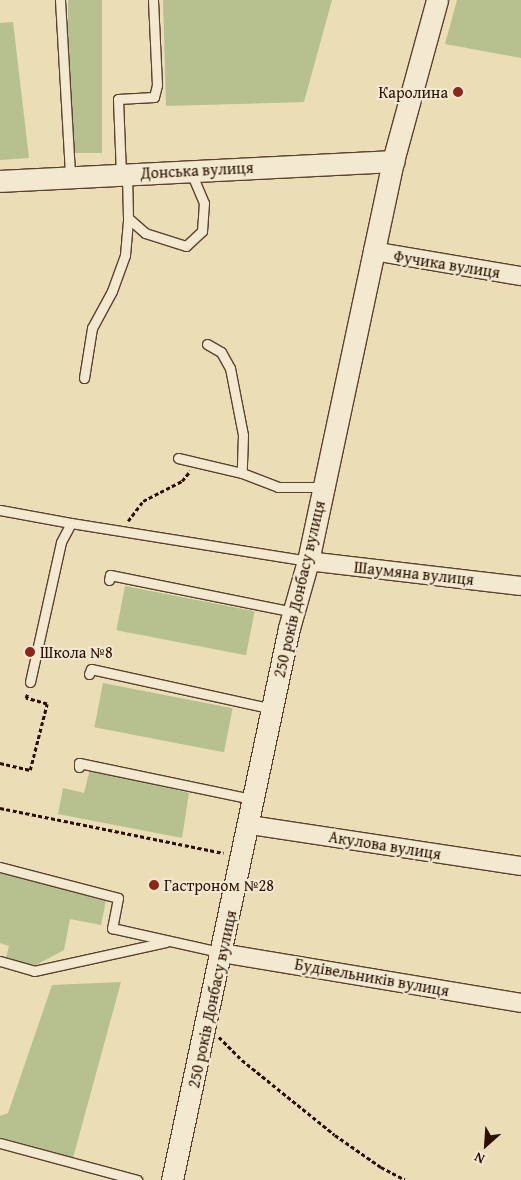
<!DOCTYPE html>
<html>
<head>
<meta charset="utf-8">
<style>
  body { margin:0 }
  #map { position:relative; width:521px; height:1180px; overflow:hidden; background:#ebddb6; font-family:"Gentium Book Plus",serif }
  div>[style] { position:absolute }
  .green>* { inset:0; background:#b6c18f; transform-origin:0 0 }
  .path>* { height:2.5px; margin-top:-1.25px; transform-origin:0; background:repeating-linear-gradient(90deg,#290f01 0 4px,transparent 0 6.5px) }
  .roads { filter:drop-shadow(1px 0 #5a422e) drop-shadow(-1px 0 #5a422e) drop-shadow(0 1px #5a422e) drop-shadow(0 -1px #5a422e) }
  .service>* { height:9px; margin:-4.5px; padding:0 4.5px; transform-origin:4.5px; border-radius:4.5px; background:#f2e9d0 }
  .minor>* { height:18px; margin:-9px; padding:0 9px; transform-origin:9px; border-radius:9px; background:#f2e9d0 }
  .tertiary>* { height:21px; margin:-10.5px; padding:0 10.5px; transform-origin:10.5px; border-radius:10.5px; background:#f2e9d0 }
  .dots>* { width:14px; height:14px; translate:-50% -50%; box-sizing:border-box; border:2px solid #f2e9d0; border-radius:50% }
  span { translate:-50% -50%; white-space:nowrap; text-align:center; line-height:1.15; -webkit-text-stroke:4px #f2e9d0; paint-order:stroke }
  .poi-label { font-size:16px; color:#290f01 }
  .right { translate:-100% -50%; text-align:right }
  .left { translate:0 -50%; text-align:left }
  .street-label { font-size:16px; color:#290f01 }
  .north { position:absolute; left:461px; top:1120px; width:50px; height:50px; -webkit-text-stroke:4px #f2e9d0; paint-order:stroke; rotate:206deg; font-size:14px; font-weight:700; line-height:20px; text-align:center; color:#290f01 }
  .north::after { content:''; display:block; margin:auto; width:18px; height:22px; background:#290f01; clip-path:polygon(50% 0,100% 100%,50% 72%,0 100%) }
</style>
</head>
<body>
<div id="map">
  <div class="green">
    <i style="left:68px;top:0;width:34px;height:153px"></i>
    <i style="clip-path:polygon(163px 0,332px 0,304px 102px,166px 106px)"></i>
    <i style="clip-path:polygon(457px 0,521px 0,521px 58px,445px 44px)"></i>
    <i style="clip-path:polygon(13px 22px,29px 158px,0 160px,0 23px)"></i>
    <i style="left:125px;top:586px;width:132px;height:45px;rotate:11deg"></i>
    <i style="left:103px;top:683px;width:132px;height:45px;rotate:11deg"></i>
    <i style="clip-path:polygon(90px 769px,189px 793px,182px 838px,58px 814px,63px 788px,84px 793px)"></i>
    <i style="clip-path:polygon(0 867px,107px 895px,101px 925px,70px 919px,64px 950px,36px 965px,5px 962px,9px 946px,0 943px)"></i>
    <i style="clip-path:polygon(121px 982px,73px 1158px,0 1137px,0 1116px,8px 1113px,52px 985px)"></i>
  </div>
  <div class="path">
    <i style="left:128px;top:521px;width:25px;rotate:-53deg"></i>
    <i style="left:143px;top:501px;width:44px;rotate:-27.1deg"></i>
    <i style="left:182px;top:481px;width:13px;rotate:-51deg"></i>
    <i style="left:0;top:763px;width:31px;rotate:13deg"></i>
    <i style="left:30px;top:770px;width:68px;rotate:-75.6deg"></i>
    <i style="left:47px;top:704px;width:22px;rotate:-164deg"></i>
    <i style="left:26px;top:698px;width:6px;rotate:-72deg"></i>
    <i style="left:0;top:808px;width:228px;rotate:11.4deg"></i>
    <i style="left:219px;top:1037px;width:33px;rotate:45deg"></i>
    <i style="left:242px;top:1060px;width:119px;rotate:38.9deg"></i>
    <i style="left:335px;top:1135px;width:56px;rotate:34.8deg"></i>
    <i style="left:381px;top:1167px;width:27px;rotate:28deg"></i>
  </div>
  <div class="roads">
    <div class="service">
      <i style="left:60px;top:0;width:176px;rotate:86.7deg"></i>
      <i style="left:121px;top:174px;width:75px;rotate:-92.3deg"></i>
      <i style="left:118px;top:99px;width:36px;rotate:-3deg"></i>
      <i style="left:154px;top:97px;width:12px;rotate:-76deg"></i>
      <i style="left:157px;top:85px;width:85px;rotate:-92.7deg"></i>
      <i style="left:128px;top:218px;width:23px;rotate:41deg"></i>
      <i style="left:145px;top:233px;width:43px;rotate:17.6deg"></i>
      <i style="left:186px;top:246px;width:22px;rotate:-43deg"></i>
      <i style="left:202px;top:231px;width:28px;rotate:-86deg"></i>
      <i style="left:204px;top:203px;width:34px;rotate:-113deg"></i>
      <i style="left:207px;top:344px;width:16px;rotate:30deg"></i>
      <i style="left:221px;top:352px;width:18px;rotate:61deg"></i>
      <i style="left:230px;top:368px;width:68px;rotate:79deg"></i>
      <i style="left:243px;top:435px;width:38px;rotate:92deg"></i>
      <i style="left:242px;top:473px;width:39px;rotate:21deg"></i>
      <i style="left:278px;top:487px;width:44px"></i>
      <i style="left:84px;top:378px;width:51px;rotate:-80.9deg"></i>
      <i style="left:92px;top:328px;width:42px;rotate:-61.6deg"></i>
      <i style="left:112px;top:291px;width:38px;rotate:-70deg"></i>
      <i style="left:125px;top:255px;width:37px;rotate:-85deg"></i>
      <i style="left:128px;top:218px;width:44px;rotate:-91.3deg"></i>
      <i style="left:178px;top:458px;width:66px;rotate:13.2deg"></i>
      <i style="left:0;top:510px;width:72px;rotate:10.4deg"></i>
      <i style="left:109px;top:580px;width:5px;rotate:-79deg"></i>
      <i style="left:110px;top:575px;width:187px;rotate:11.4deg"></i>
      <i style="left:89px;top:674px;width:5px;rotate:-68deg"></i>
      <i style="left:91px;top:669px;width:186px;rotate:12.4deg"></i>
      <i style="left:30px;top:682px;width:143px;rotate:-77.5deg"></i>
      <i style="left:61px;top:542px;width:21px;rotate:-62deg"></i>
      <i style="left:71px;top:523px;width:239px;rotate:9.1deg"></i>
      <i style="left:79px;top:767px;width:4px;rotate:-90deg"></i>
      <i style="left:79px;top:763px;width:177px;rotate:11.8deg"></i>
      <i style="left:0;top:867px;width:122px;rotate:14.7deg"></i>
      <i style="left:118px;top:898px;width:31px;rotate:101deg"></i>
      <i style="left:112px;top:928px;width:110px;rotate:12.6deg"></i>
      <i style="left:0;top:961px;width:35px;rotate:16deg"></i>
      <i style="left:34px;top:971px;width:135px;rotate:-12.4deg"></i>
      <i style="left:0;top:1143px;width:142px;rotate:15.1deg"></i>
    </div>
    <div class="minor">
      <i style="left:373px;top:251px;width:150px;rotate:9.6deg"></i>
      <i style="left:308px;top:561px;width:214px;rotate:6.7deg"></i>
      <i style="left:250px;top:825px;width:274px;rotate:8.6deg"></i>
      <i style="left:222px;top:953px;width:303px;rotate:9.5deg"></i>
    </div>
    <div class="tertiary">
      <i style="left:0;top:181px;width:394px;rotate:-2.9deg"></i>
      <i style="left:172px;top:1180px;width:564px;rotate:-78.03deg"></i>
      <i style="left:289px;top:628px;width:70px;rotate:-74.2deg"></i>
      <i style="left:308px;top:561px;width:409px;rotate:-78deg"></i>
      <i style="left:393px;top:161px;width:167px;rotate:-74.7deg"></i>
    </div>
  </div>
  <div class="dots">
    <i style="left:458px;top:92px;background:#8f2418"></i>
    <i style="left:30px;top:652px;background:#8f2418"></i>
    <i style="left:154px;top:885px;background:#8f2418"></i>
  </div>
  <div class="poi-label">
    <span class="right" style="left:448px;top:92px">Каролина</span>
    <span class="left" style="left:40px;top:652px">Школа №8</span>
    <span class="left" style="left:164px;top:885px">Гастроном №28</span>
  </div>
  <div class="street-label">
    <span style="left:197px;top:170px;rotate:-3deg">Донська вулиця</span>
    <span style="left:447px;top:264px;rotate:9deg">Фучика вулиця</span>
    <span style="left:414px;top:573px;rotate:6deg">Шаумяна вулиця</span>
    <span style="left:299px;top:589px;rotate:-77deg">250 років Донбасу вулиця</span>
    <span style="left:385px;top:845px;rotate:9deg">Акулова вулиця</span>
    <span style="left:372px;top:977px;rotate:10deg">Будівельників вулиця</span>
    <span style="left:212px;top:999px;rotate:-78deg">250 років Донбасу вулиця</span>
  </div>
  <div class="north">N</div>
</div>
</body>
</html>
